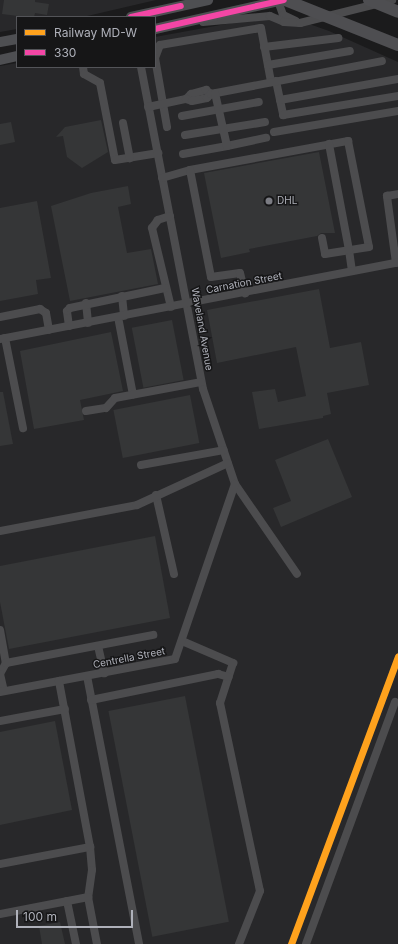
<!DOCTYPE html>
<html>
<head>
<meta charset="utf-8">
<style>
  body { margin:0 }
  #map { position:relative; width:398px; height:944px; overflow:hidden; background:#1b1b1c; font-family:Inter,sans-serif }
  div>[style] { position:absolute }
  .built>* { inset:0; background:#28282a }
  .building>* { inset:0; background:#353637; transform-origin:0 0 }
  .minor>* { height:8px; margin:-4px; padding:0 4px; transform-origin:4px; border-radius:4px; background:#4c4c4e }
  .major>* { height:10px; margin:-5px; padding:0 5px; transform-origin:5px; border-radius:5px; background:#4e4f52 }
  .highway-bridge>* { height:12px; margin:-6px; padding:0 6px; transform-origin:6px; border-radius:6px; background:#4e4e51 }
  .bus-1>* { height:6px; margin:-3px; padding:0 3px; transform-origin:3px; border-radius:3px; background:#f346a5 }
  .rail-1>* { height:7px; margin:-3.5px; padding:0 3.5px; transform-origin:3.5px; border-radius:3.5px; background:#ffa21d }
  .dots>* { width:11px; height:11px; translate:-50% -50%; box-sizing:border-box; border:2px solid #161617; border-radius:50% }
  span { translate:-50% -50%; white-space:nowrap; text-align:center; line-height:1.15; -webkit-text-stroke:3px #161617; paint-order:stroke }
  .poi-label { font-size:10px; color:#afb1ba }
  .left { translate:0 -50%; text-align:left }
  .street-label { font-size:10px; color:#afb1ba }
  .legend { position:absolute; left:16px; top:16px; width:140px; height:52px; box-sizing:border-box; background:#161617; border:1px solid #535458; margin:0; padding:5px 7px; list-style:none; font-size:12px; color:#afb1ba }
  .legend li { display:flex; align-items:center; gap:8px; height:20px }
  .legend b { width:20px; border:1px solid #535458 }
  .scale { position:absolute; left:16px; top:910px; width:117px; height:18px; box-sizing:border-box; border:2px solid #afb1ba; border-top:0; padding-left:5px; font-size:12px; line-height:14px; white-space:nowrap; color:#afb1ba; -webkit-text-stroke:3px #161617; paint-order:stroke }
</style>
</head>
<body>
<div id="map">
  <div class="built">
    <i style="clip-path:polygon(0 0,156px 0,83px 17px,17px 17px,17px 29px,0 32px)"></i>
    <i style="clip-path:polygon(281px 14px,329px 31px,398px 62px,398px 944px,0 944px,0 66px,17px 63px,17px 67px,155px 67px,155px 37px)"></i>
  </div>
  <div class="building">
    <i style="clip-path:polygon(4px 0,35px 0,35px 2px,49px 4px,47px 15px,35px 13px,34px 17px,26px 17px,2px 14px)"></i>
    <i style="clip-path:polygon(101px 120px,108px 152px,82px 168px,67px 157px,63px 136px,56px 137px,65px 127px)"></i>
    <i style="clip-path:polygon(11px 122px,15px 142px,0 145px,0 124px)"></i>
    <i style="clip-path:polygon(319px 152px,335px 233px,321px 233px,317px 236px,249px 249px,250px 252px,221px 258px,204px 173px)"></i>
    <i style="clip-path:polygon(128px 186px,131px 204px,118px 207px,127px 253px,151px 249px,158px 284px,70px 301px,51px 206px,91px 193px)"></i>
    <i style="clip-path:polygon(37px 201px,51px 278px,36px 280px,38px 294px,0 301px,0 208px)"></i>
    <i style="clip-path:polygon(319px 289px,330px 348px,361px 342px,369px 385px,327px 393px,331px 414px,323px 416px,323px 418px,259px 429px,252px 392px,275px 389px,278px 402px,306px 396px,296px 347px,217px 363px,207px 310px)"></i>
    <i style="left:172px;top:320px;width:61px;height:41px;rotate:79deg"></i>
    <i style="clip-path:polygon(111px 332px,123px 391px,80px 400px,84px 420px,34px 429px,20px 351px)"></i>
    <i style="clip-path:polygon(0 392px,3px 392px,13px 444px,0 446px)"></i>
    <i style="left:190px;top:395px;width:49px;height:78px;rotate:79deg"></i>
    <i style="clip-path:polygon(328px 439px,352px 497px,281px 527px,273px 508px,291px 501px,275px 460px)"></i>
    <i style="clip-path:polygon(155px 536px,170px 618px,9px 649px,0 602px,0 566px)"></i>
    <i style="left:185px;top:696px;width:230px;height:78px;rotate:79deg"></i>
    <i style="clip-path:polygon(55px 721px,72px 810px,0 825px,0 732px)"></i>
    <i style="clip-path:polygon(60px 922px,65px 944px,42px 944px,39px 926px)"></i>
  </div>
  <div class="minor">
    <i style="left:278px;top:1px;width:15px;rotate:70deg"></i>
    <i style="left:283px;top:15px;width:14px;rotate:25deg"></i>
    <i style="left:203px;top:22px;width:67px;rotate:-5.1deg"></i>
    <i style="left:270px;top:16px;width:15px;rotate:23deg"></i>
    <i style="left:284px;top:22px;width:16px;rotate:4deg"></i>
    <i style="left:300px;top:23px;width:95px;rotate:-14deg"></i>
    <i style="left:264px;top:47px;width:75px;rotate:-6.9deg"></i>
    <i style="left:155px;top:58px;width:14px;rotate:-69deg"></i>
    <i style="left:160px;top:45px;width:102px;rotate:-9.6deg"></i>
    <i style="left:261px;top:28px;width:55px;rotate:79.5deg"></i>
    <i style="left:155px;top:58px;width:70px;rotate:80.1deg"></i>
    <i style="left:268px;top:65px;width:83px;rotate:-9.7deg"></i>
    <i style="left:83px;top:67px;width:7px;rotate:82deg"></i>
    <i style="left:84px;top:74px;width:18px;rotate:29deg"></i>
    <i style="left:100px;top:83px;width:78px;rotate:79deg"></i>
    <i style="left:115px;top:160px;width:44px;rotate:-9.2deg"></i>
    <i style="left:141px;top:67px;width:328px;rotate:79.1deg"></i>
    <i style="left:203px;top:389px;width:100px;rotate:71.4deg"></i>
    <i style="left:235px;top:484px;width:109px;rotate:55.4deg"></i>
    <i style="left:276px;top:81px;width:35px;rotate:78deg"></i>
    <i style="left:283px;top:115px;width:117px;rotate:-9.4deg"></i>
    <i style="left:186px;top:99px;width:7px;rotate:-45deg"></i>
    <i style="left:191px;top:94px;width:16px;rotate:-15deg"></i>
    <i style="left:206px;top:90px;width:6px;rotate:39deg"></i>
    <i style="left:280px;top:100px;width:120px;rotate:-10.1deg"></i>
    <i style="left:148px;top:107px;width:39px;rotate:-12deg"></i>
    <i style="left:186px;top:99px;width:6px;rotate:18deg"></i>
    <i style="left:192px;top:101px;width:15px;rotate:-11deg"></i>
    <i style="left:207px;top:98px;width:6px;rotate:-45deg"></i>
    <i style="left:211px;top:94px;width:174px;rotate:-10.9deg"></i>
    <i style="left:182px;top:116px;width:78px;rotate:-10.3deg"></i>
    <i style="left:123px;top:123px;width:36px;rotate:79deg"></i>
    <i style="left:274px;top:132px;width:126px;rotate:-9.6deg"></i>
    <i style="left:185px;top:135px;width:81px;rotate:-9.2deg"></i>
    <i style="left:227px;top:146px;width:40px;rotate:-12deg"></i>
    <i style="left:183px;top:154px;width:45px;rotate:-10.3deg"></i>
    <i style="left:227px;top:146px;width:54px;rotate:-102.8deg"></i>
    <i style="left:190px;top:170px;width:161px;rotate:-10.4deg"></i>
    <i style="left:348px;top:141px;width:108px;rotate:78.8deg"></i>
    <i style="left:369px;top:247px;width:20px;rotate:171deg"></i>
    <i style="left:349px;top:250px;width:21px;rotate:82deg"></i>
    <i style="left:162px;top:178px;width:29px;rotate:-16deg"></i>
    <i style="left:190px;top:170px;width:109px;rotate:78.9deg"></i>
    <i style="left:211px;top:277px;width:29px;rotate:-8deg"></i>
    <i style="left:240px;top:273px;width:21px;rotate:76deg"></i>
    <i style="left:170px;top:216px;width:13px;rotate:162deg"></i>
    <i style="left:158px;top:220px;width:10px;rotate:127deg"></i>
    <i style="left:152px;top:228px;width:81px;rotate:76.5deg"></i>
    <i style="left:322px;top:238px;width:16px;rotate:79deg"></i>
    <i style="left:325px;top:254px;width:24px;rotate:-9deg"></i>
    <i style="left:349px;top:250px;width:108px;rotate:-100.7deg"></i>
    <i style="left:396px;top:263px;width:68px;rotate:-97.7deg"></i>
    <i style="left:387px;top:196px;width:11px;rotate:-10deg"></i>
    <i style="left:122px;top:296px;width:20px;rotate:84deg"></i>
    <i style="left:86px;top:303px;width:20px;rotate:84deg"></i>
    <i style="left:0;top:317px;width:41px;rotate:-11.3deg"></i>
    <i style="left:40px;top:309px;width:7px;rotate:34deg"></i>
    <i style="left:46px;top:313px;width:17px;rotate:80deg"></i>
    <i style="left:118px;top:317px;width:79px;rotate:79.1deg"></i>
    <i style="left:69px;top:326px;width:15px;rotate:-98deg"></i>
    <i style="left:67px;top:311px;width:4px;rotate:-45deg"></i>
    <i style="left:70px;top:308px;width:97px;rotate:-11.9deg"></i>
    <i style="left:5px;top:338px;width:92px;rotate:78.7deg"></i>
    <i style="left:0;top:339px;width:405px;rotate:-10.9deg"></i>
    <i style="left:86px;top:411px;width:20px;rotate:-9deg"></i>
    <i style="left:106px;top:408px;width:13px;rotate:-48deg"></i>
    <i style="left:115px;top:398px;width:87px;rotate:-10.5deg"></i>
    <i style="left:141px;top:465px;width:84px;rotate:-10.2deg"></i>
    <i style="left:156px;top:495px;width:81px;rotate:77.2deg"></i>
    <i style="left:0;top:531px;width:139px;rotate:-10.7deg"></i>
    <i style="left:137px;top:505px;width:100px;rotate:-24.8deg"></i>
    <i style="left:0;top:630px;width:34px;rotate:80deg"></i>
    <i style="left:6px;top:663px;width:13px;rotate:119deg"></i>
    <i style="left:182px;top:641px;width:56px;rotate:23.3deg"></i>
    <i style="left:233px;top:663px;width:42px;rotate:108deg"></i>
    <i style="left:220px;top:703px;width:192px;rotate:78deg"></i>
    <i style="left:260px;top:891px;width:57px;rotate:111.6deg"></i>
    <i style="left:98px;top:646px;width:28px;rotate:77deg"></i>
    <i style="left:6px;top:663px;width:150px;rotate:-10.8deg"></i>
    <i style="left:0;top:674px;width:17px;rotate:77deg"></i>
    <i style="left:87px;top:676px;width:273px;rotate:79deg"></i>
    <i style="left:0;top:692px;width:178px;rotate:-10.7deg"></i>
    <i style="left:175px;top:659px;width:185px;rotate:-71.1deg"></i>
    <i style="left:91px;top:700px;width:130px;rotate:-11.6deg"></i>
    <i style="left:218px;top:674px;width:11px;rotate:15deg"></i>
    <i style="left:0;top:721px;width:66px;rotate:-10.5deg"></i>
    <i style="left:90px;top:847px;width:23px;rotate:85deg"></i>
    <i style="left:92px;top:870px;width:27px;rotate:98deg"></i>
    <i style="left:88px;top:897px;width:48px;rotate:79.2deg"></i>
    <i style="left:0;top:864px;width:92px;rotate:-10.7deg"></i>
    <i style="left:90px;top:847px;width:169px;rotate:-100.6deg"></i>
    <i style="left:67px;top:901px;width:44px;rotate:78.2deg"></i>
    <i style="left:0;top:914px;width:90px;rotate:-10.9deg"></i>
    <i style="left:306px;top:944px;width:258px;rotate:-69.8deg"></i>
  </div>
  <div class="major">
    <i style="left:131px;top:17px;width:79px;rotate:-12.4deg"></i>
    <i style="left:155px;top:29px;width:132px;rotate:-12.7deg"></i>
    <i style="left:0;top:42px;width:17px;rotate:-10deg"></i>
    <i style="left:0;top:60px;width:17px;rotate:-13deg"></i>
  </div>
  <div class="highway-bridge">
    <i style="left:285px;top:0;width:122px;rotate:21.7deg"></i>
    <i style="left:369px;top:0;width:31px;rotate:22deg"></i>
  </div>
  <div class="bus-1">
    <i style="left:131px;top:17px;width:51px;rotate:-12.4deg"></i>
    <i style="left:155px;top:29px;width:132px;rotate:-12.7deg"></i>
  </div>
  <div class="rail-1">
    <i style="left:291px;top:944px;width:307px;rotate:-69.6deg"></i>
  </div>
  <div class="dots">
    <i style="left:269px;top:201px;background:#7b7c83"></i>
  </div>
  <div class="poi-label">
    <span class="left" style="left:277px;top:201px">DHL</span>
  </div>
  <div class="street-label">
    <span style="left:244px;top:283px;rotate:-11deg">Carnation Street</span>
    <span style="left:202px;top:329px;rotate:80deg">Waveland Avenue</span>
    <span style="left:129px;top:658px;rotate:-11deg">Centrella Street</span>
  </div>
  <ul class="legend">
  <li><b style="height:5px;background:#ffa21d"></b>Railway MD-W</li>
  <li><b style="height:5px;background:#f346a5"></b>330</li>
  </ul>
  <div class="scale">100 m</div>
</div>
</body>
</html>
